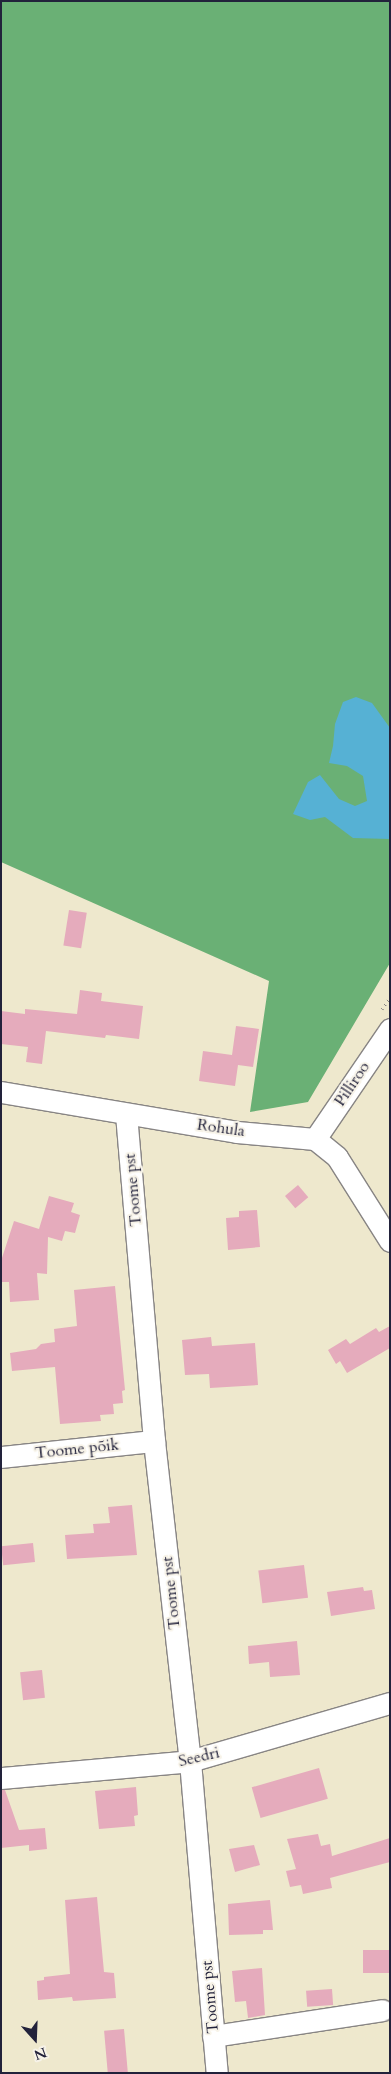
<!DOCTYPE html>
<html>
<head>
<meta charset="utf-8">
<style>
  body { margin:0 }
  #map { position:relative; width:391px; height:2074px; overflow:hidden; background:#eee8cd; font-family:Cardo,serif }
  div>[style] { position:absolute }
  .forest>* { inset:0; background:#6ab075 }
  .water>* { inset:0; background:#56b1d4 }
  .building>* { inset:0; background:#e5abbc; transform-origin:0 0 }
  .path>* { height:3px; margin-top:-1.5px; transform-origin:0; background:repeating-linear-gradient(90deg,#888584 0 1px,transparent 0 5px) }
  .roads { filter:drop-shadow(1px 0 #888584) drop-shadow(-1px 0 #888584) drop-shadow(0 1px #888584) drop-shadow(0 -1px #888584) }
  .minor>* { height:21px; margin:-10.5px; padding:0 10.5px; transform-origin:10.5px; border-radius:10.5px; background:#fff }
  span { translate:-50% -50%; white-space:nowrap; text-align:center; line-height:1.15; -webkit-text-stroke:4px #f7f3e8; paint-order:stroke }
  .street-label { font-size:16px; color:#22223b }
  .frame { position:absolute; inset:0; border:2px solid #22223b; pointer-events:none }
  .north { position:absolute; left:10px; top:2014px; width:50px; height:50px; -webkit-text-stroke:4px #f7f3e8; paint-order:stroke; rotate:160deg; font-size:14px; font-weight:700; line-height:20px; text-align:center; color:#22223b }
  .north::after { content:''; display:block; margin:auto; width:18px; height:22px; background:#22223b; clip-path:polygon(50% 0,100% 100%,50% 72%,0 100%) }
</style>
</head>
<body>
<div id="map">
  <div class="forest">
    <i style="clip-path:polygon(1px 1px,390px 1px,390px 963px,308px 1102px,250px 1112px,269px 981px,1px 862px)"></i>
  </div>
  <div class="water">
    <i style="clip-path:polygon(356px 697px,372px 703px,390px 728px,390px 839px,353px 838px,325px 817px,310px 820px,293px 814px,308px 782px,320px 775px,339px 799px,355px 806px,367px 801px,363px 776px,347px 766px,329px 763px,333px 746px,335px 724px,343px 702px)"></i>
  </div>
  <div class="building">
    <i style="left:69px;top:910px;width:18px;height:36px;rotate:9deg"></i>
    <i style="clip-path:polygon(80px 990px,102px 993px,101px 1001px,143px 1006px,139px 1039px,106px 1035px,105px 1038px,46px 1031px,42px 1064px,26px 1062px,28px 1047px,1px 1044px,1px 1011px,25px 1014px,25px 1009px,77px 1014px)"></i>
    <i style="clip-path:polygon(236px 1026px,259px 1029px,253px 1067px,238px 1065px,235px 1086px,199px 1081px,203px 1051px,232px 1055px)"></i>
    <i style="left:298px;top:1185px;width:16px;height:17px;rotate:50deg"></i>
    <i style="clip-path:polygon(49px 1196px,74px 1203px,71px 1212px,80px 1215px,75px 1233px,65px 1231px,62px 1241px,48px 1237px,47px 1274px,37px 1273px,39px 1300px,10px 1302px,9px 1282px,1px 1282px,1px 1261px,14px 1221px,39px 1229px)"></i>
    <i style="clip-path:polygon(257px 1210px,260px 1247px,228px 1250px,226px 1218px,239px 1217px,239px 1211px)"></i>
    <i style="clip-path:polygon(115px 1286px,125px 1390px,122px 1391px,123px 1403px,113px 1404px,114px 1414px,100px 1415px,101px 1421px,60px 1424px,55px 1367px,12px 1371px,10px 1353px,36px 1349px,41px 1344px,55px 1342px,54px 1329px,77px 1326px,74px 1290px)"></i>
    <i style="clip-path:polygon(390px 1326px,390px 1348px,347px 1373px,340px 1361px,336px 1364px,328px 1350px,346px 1339px,350px 1344px,376px 1328px,379px 1332px)"></i>
    <i style="clip-path:polygon(211px 1337px,212px 1346px,255px 1343px,258px 1385px,210px 1388px,209px 1374px,185px 1375px,182px 1340px)"></i>
    <i style="clip-path:polygon(132px 1505px,137px 1555px,67px 1559px,65px 1535px,94px 1533px,93px 1524px,110px 1523px,108px 1507px)"></i>
    <i style="left:33px;top:1543px;width:19px;height:32px;rotate:84deg"></i>
    <i style="left:304px;top:1565px;width:33px;height:46px;rotate:83deg"></i>
    <i style="clip-path:polygon(363px 1587px,364px 1591px,372px 1590px,375px 1609px,331px 1616px,327px 1592px)"></i>
    <i style="clip-path:polygon(297px 1641px,300px 1675px,270px 1677px,269px 1662px,249px 1664px,248px 1646px)"></i>
    <i style="left:42px;top:1670px;width:28px;height:22px;rotate:84deg"></i>
    <i style="left:319px;top:1768px;width:32px;height:70px;rotate:74deg"></i>
    <i style="clip-path:polygon(136px 1787px,138px 1815px,134px 1816px,135px 1826px,99px 1829px,95px 1791px)"></i>
    <i style="clip-path:polygon(1px 1790px,5px 1790px,19px 1830px,45px 1828px,47px 1849px,29px 1851px,29px 1845px,1px 1848px)"></i>
    <i style="clip-path:polygon(318px 1834px,321px 1846px,330px 1844px,332px 1856px,390px 1838px,390px 1862px,330px 1878px,332px 1888px,303px 1894px,301px 1885px,290px 1887px,286px 1871px,296px 1869px,287px 1839px)"></i>
    <i style="clip-path:polygon(254px 1845px,260px 1865px,235px 1872px,229px 1849px)"></i>
    <i style="clip-path:polygon(97px 1897px,104px 1972px,114px 1973px,116px 1998px,73px 2001px,72px 1997px,38px 2000px,37px 1981px,44px 1980px,44px 1977px,70px 1974px,65px 1900px)"></i>
    <i style="clip-path:polygon(270px 1900px,273px 1930px,263px 1930px,263px 1934px,229px 1935px,228px 1904px)"></i>
    <i style="left:390px;top:1950px;width:23px;height:27px;rotate:90deg"></i>
    <i style="clip-path:polygon(262px 1968px,265px 2015px,248px 2018px,246px 2001px,235px 2002px,232px 1971px)"></i>
    <i style="left:332px;top:1989px;width:16px;height:26px;rotate:86deg"></i>
    <i style="left:124px;top:2029px;width:44px;height:20px;rotate:85deg"></i>
  </div>
  <div class="path">
    <i style="left:382px;top:1009px;width:14px;rotate:-56deg"></i>
  </div>
  <div class="roads">
    <div class="minor">
      <i style="left:1px;top:1092px;width:239px;rotate:9.6deg"></i>
      <i style="left:237px;top:1132px;width:78px;rotate:5.1deg"></i>
      <i style="left:315px;top:1139px;width:28px;rotate:39deg"></i>
      <i style="left:337px;top:1157px;width:99px;rotate:57.8deg"></i>
      <i style="left:126px;top:1114px;width:328px;rotate:85.1deg"></i>
      <i style="left:154px;top:1441px;width:322px;rotate:83.6deg"></i>
      <i style="left:190px;top:1761px;width:313px;rotate:85.1deg"></i>
      <i style="left:315px;top:1139px;width:133px;rotate:-55.7deg"></i>
      <i style="left:1px;top:1457px;width:154px;rotate:-6deg"></i>
      <i style="left:1px;top:1778px;width:190px;rotate:-5.1deg"></i>
      <i style="left:190px;top:1761px;width:208px;rotate:-16.2deg"></i>
      <i style="left:213px;top:2036px;width:171px;rotate:-8.7deg"></i>
    </div>
  </div>
  <div class="street-label">
    <span style="left:352px;top:1084px;rotate:-56deg">Pilliroo</span>
    <span style="left:221px;top:1128px;rotate:8deg">Rohula</span>
    <span style="left:133px;top:1190px;rotate:-95deg">Toome pst</span>
    <span style="left:77px;top:1449px;rotate:-6deg">Toome põik</span>
    <span style="left:171px;top:1593px;rotate:-96deg">Toome pst</span>
    <span style="left:199px;top:1757px;rotate:-13deg">Seedri</span>
    <span style="left:210px;top:1997px;rotate:-95deg">Toome pst</span>
  </div>
  <div class="frame"></div>
  <div class="north">N</div>
</div>
</body>
</html>
